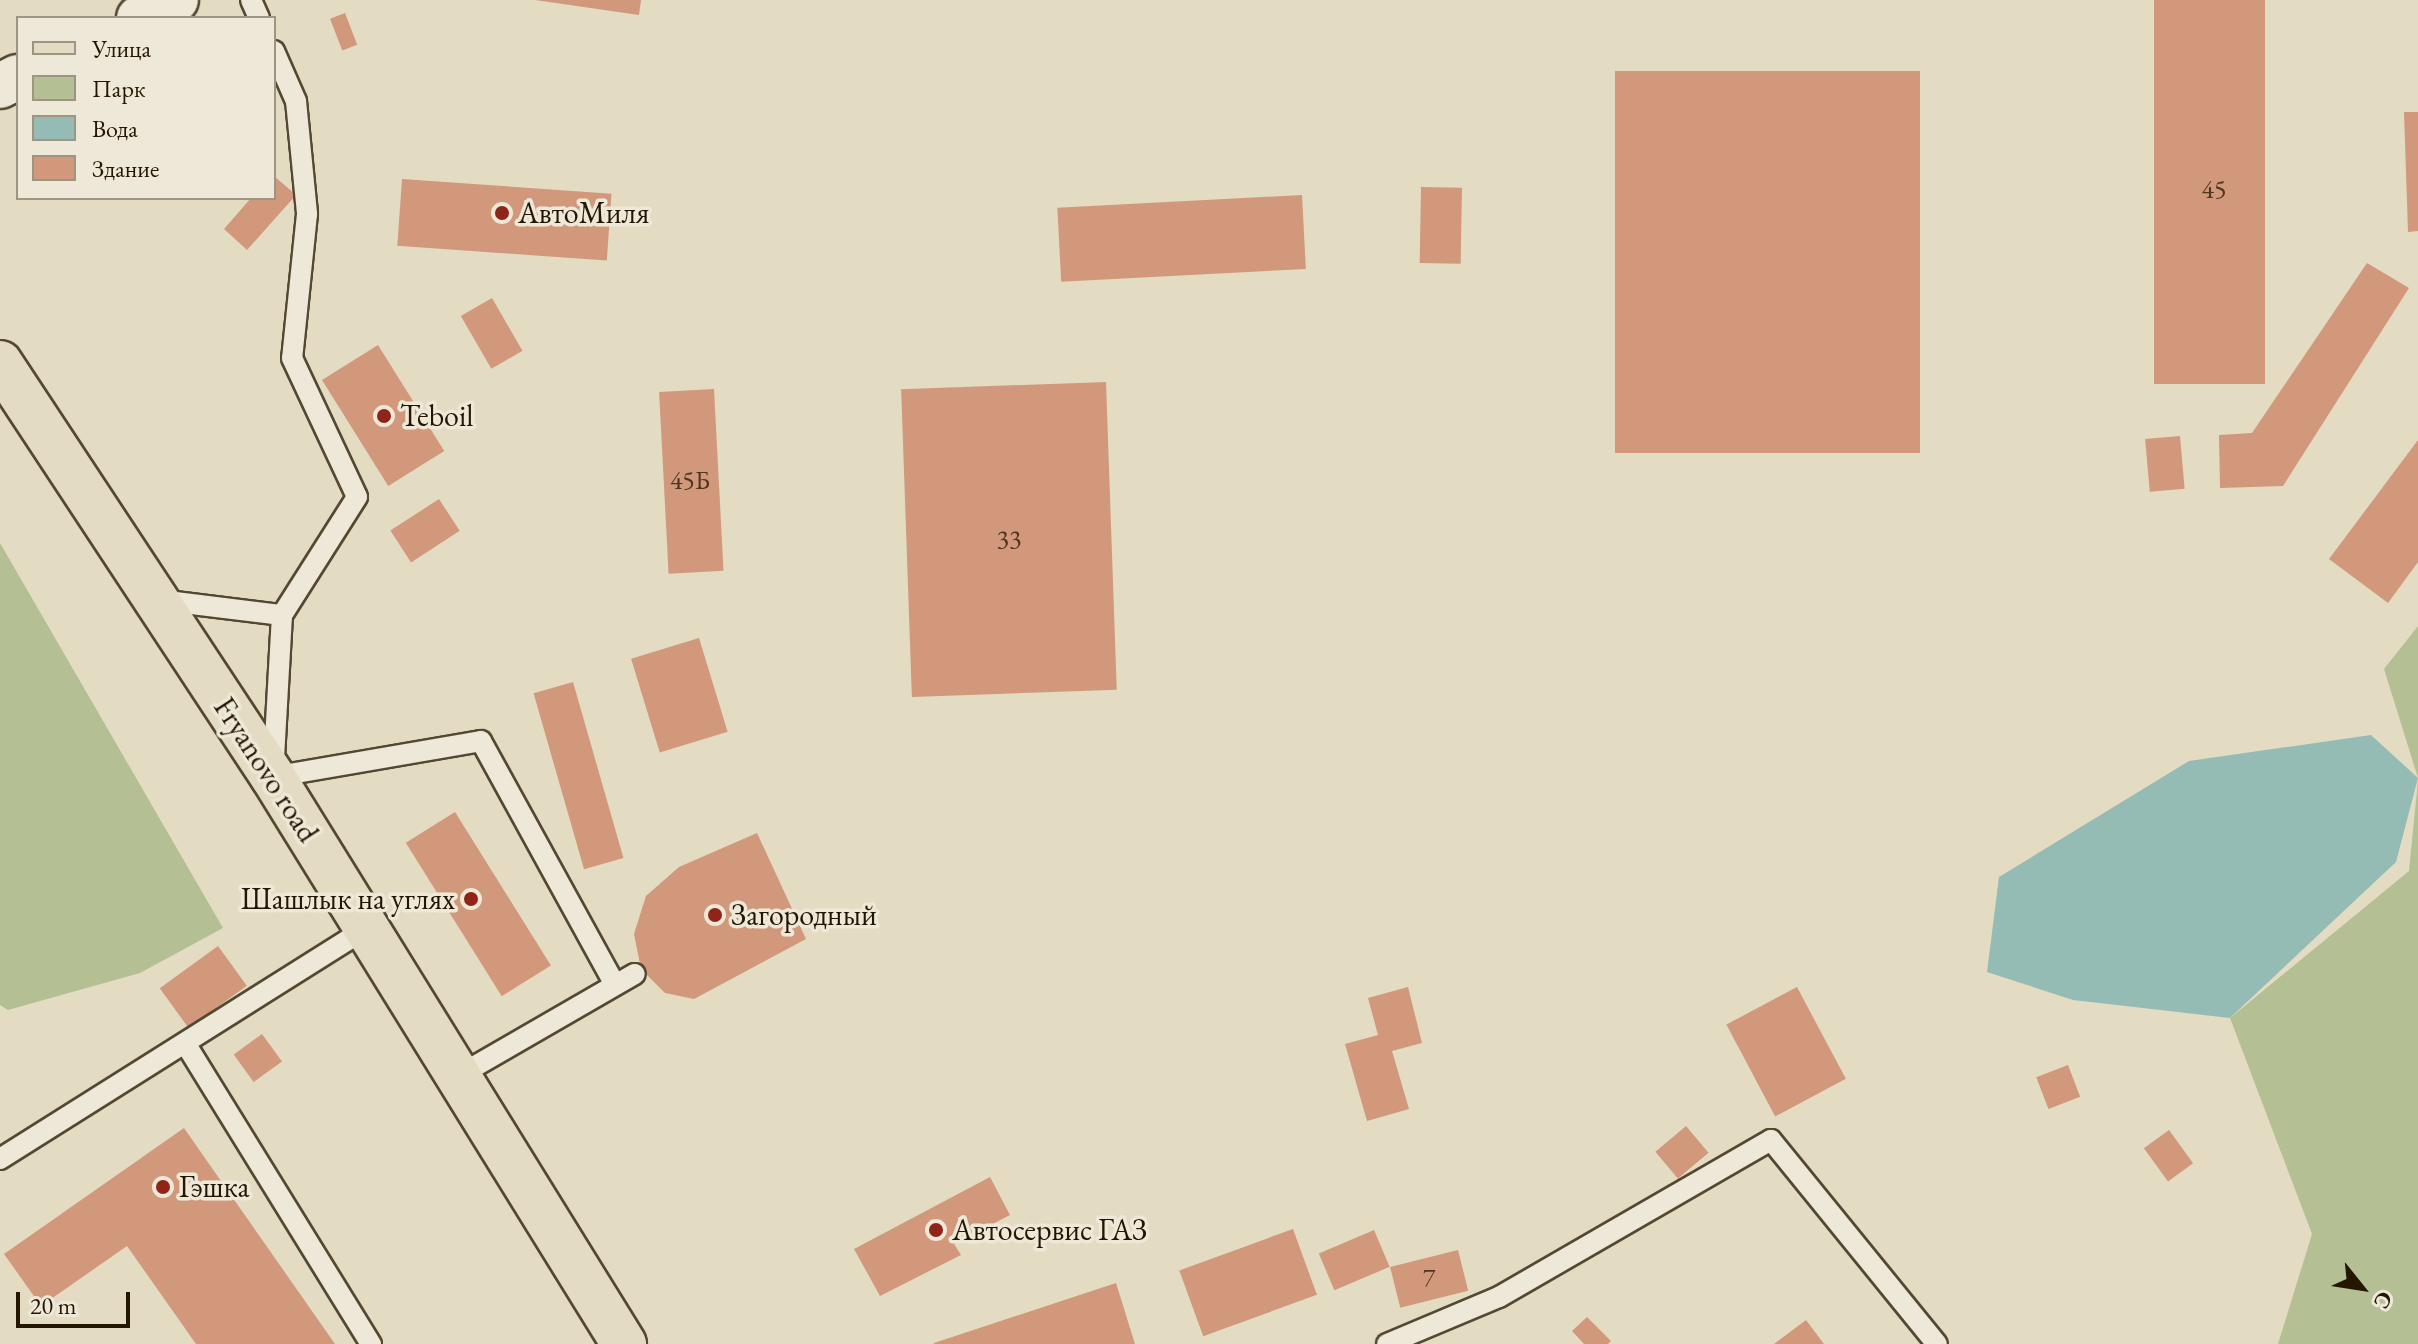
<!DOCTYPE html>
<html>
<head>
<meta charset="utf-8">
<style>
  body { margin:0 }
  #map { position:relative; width:2418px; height:1344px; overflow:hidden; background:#e3dcc2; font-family:"EB Garamond",serif }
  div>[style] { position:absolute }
  .green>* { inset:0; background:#b4c093 }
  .water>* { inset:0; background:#95bbb5 }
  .building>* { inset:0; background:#d1987c; transform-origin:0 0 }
  .roads { filter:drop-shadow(2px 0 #544832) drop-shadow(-2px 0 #544832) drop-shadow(0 2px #544832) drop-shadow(0 -2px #544832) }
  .service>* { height:20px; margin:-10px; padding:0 10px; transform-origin:10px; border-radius:10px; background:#ede8d7 }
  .tertiary>* { height:44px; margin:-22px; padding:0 22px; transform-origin:22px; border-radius:22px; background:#ede8d7 }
  .primary>* { height:44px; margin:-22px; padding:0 22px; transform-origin:22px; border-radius:22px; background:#e3dcc2 }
  .dots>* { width:22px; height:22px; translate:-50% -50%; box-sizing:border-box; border:4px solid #ede8d7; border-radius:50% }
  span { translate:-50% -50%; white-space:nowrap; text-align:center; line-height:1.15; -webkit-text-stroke:7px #ede8d7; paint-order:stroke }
  .number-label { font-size:26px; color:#503620 }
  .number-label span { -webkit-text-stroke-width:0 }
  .poi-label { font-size:30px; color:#251602 }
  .left { translate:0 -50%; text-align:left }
  .right { translate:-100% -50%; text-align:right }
  .street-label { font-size:30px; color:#251602 }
  .legend { position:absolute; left:16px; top:16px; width:260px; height:184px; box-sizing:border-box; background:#ede8d7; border:2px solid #9d9482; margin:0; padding:10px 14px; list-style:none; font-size:24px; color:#251602 }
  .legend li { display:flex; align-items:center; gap:16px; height:40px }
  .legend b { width:40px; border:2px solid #9d9482 }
  .north { position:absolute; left:2322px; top:1248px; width:80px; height:80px; -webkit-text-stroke:6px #ede8d7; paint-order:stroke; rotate:120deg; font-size:22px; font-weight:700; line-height:32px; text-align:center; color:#251602 }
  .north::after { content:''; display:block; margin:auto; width:28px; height:36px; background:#251602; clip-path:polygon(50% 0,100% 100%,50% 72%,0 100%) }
  .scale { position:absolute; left:16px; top:1292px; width:114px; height:36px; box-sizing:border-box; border:4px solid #251602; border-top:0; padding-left:10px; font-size:24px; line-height:28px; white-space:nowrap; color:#251602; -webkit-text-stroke:6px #ede8d7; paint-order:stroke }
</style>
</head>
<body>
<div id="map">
  <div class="green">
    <i style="clip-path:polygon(0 543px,223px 928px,140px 973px,8px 1010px,0 1005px)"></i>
    <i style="clip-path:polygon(2418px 626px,2418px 778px,2384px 669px)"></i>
    <i style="clip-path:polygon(2418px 780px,2418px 1344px,2278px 1344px,2312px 1234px,2230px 1018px,2409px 871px)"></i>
  </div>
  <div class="water">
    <i style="clip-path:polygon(2371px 735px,2418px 778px,2396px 862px,2230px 1018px,2073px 1000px,1987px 972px,1999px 877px,2189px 761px)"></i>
  </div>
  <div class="building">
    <i style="clip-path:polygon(535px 0,641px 0,639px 15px)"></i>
    <i style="left:2154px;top:0;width:111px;height:384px"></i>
    <i style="left:345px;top:13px;width:34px;height:16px;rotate:69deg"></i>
    <i style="left:1920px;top:71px;width:382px;height:305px;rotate:90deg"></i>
    <i style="clip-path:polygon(2404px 112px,2418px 112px,2418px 231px,2408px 232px)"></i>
    <i style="clip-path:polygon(274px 176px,296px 195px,247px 250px,224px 229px,251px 198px,274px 198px)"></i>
    <i style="left:402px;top:179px;width:210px;height:67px;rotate:4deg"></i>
    <i style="left:1421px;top:187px;width:41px;height:76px;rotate:1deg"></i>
    <i style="left:1302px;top:195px;width:74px;height:245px;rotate:87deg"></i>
    <i style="clip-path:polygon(2367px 263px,2409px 288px,2283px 486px,2220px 488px,2219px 435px,2252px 433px)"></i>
    <i style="left:492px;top:298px;width:61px;height:36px;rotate:60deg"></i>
    <i style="left:378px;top:345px;width:125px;height:66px;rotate:58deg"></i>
    <i style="left:1106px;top:382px;width:308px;height:205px;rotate:88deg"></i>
    <i style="left:714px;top:389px;width:182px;height:55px;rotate:87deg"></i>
    <i style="left:2180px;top:436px;width:53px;height:35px;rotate:85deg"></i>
    <i style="clip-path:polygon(2418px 440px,2418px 562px,2388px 603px,2329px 559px)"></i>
    <i style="left:439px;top:499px;width:38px;height:58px;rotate:57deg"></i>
    <i style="left:699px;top:638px;width:98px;height:71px;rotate:73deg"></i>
    <i style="left:573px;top:682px;width:183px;height:41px;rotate:74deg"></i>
    <i style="left:455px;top:812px;width:181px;height:58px;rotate:58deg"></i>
    <i style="clip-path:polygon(757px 833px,806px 939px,694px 999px,665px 993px,641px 969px,634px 934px,646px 896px,679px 867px)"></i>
    <i style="left:218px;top:946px;width:49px;height:72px;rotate:54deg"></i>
    <i style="clip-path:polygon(1408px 987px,1422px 1043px,1392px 1051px,1409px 1109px,1367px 1121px,1345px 1044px,1378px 1035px,1368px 998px)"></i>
    <i style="left:1797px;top:987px;width:104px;height:80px;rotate:62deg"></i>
    <i style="left:262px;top:1034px;width:34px;height:35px;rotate:54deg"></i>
    <i style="left:2068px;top:1065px;width:34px;height:34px;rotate:69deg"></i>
    <i style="left:1686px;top:1126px;width:35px;height:40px;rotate:50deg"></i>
    <i style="clip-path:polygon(184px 1128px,335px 1344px,196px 1344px,127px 1246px,41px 1306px,4px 1254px)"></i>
    <i style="left:2169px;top:1130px;width:41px;height:31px;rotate:54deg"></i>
    <i style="clip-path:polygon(990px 1177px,1010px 1215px,954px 1244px,961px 1255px,880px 1296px,854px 1249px)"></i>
    <i style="left:1293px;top:1229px;width:70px;height:121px;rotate:70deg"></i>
    <i style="left:1374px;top:1230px;width:40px;height:60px;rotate:67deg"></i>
    <i style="left:1458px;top:1250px;width:42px;height:70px;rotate:76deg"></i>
    <i style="clip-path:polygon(1116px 1283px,1135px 1344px,934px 1344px,934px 1343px)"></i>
    <i style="clip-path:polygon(1587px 1317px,1611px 1341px,1608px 1344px,1584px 1344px,1572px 1331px)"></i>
    <i style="clip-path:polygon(1806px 1320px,1824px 1344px,1774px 1344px)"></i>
  </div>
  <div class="roads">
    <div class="service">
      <i style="left:251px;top:0;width:20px;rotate:66deg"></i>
      <i style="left:274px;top:51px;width:55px;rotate:66.3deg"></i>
      <i style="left:296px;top:101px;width:114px;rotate:84.4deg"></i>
      <i style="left:307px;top:214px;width:145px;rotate:95.9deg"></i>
      <i style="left:292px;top:358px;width:153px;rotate:64.9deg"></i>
      <i style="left:357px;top:497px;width:140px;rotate:122.4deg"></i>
      <i style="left:282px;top:615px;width:162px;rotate:93.2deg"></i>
      <i style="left:273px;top:777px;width:211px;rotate:-9.8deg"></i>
      <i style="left:481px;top:741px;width:278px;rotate:61.2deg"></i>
      <i style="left:159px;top:600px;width:124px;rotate:7deg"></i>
      <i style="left:185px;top:1043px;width:354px;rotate:58.3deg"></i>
      <i style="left:458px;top:1076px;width:204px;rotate:-30deg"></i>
      <i style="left:0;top:1159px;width:434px;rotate:-32.2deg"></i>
      <i style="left:1387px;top:1344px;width:121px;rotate:-22.8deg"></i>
      <i style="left:1499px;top:1297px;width:314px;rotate:-30deg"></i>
      <i style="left:1771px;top:1140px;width:263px;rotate:50.9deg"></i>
    </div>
    <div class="tertiary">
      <i style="left:139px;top:18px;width:41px;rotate:-25.9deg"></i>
      <i style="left:0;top:86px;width:20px;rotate:-27deg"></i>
    </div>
    <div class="primary">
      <i style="left:0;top:363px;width:496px;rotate:56.6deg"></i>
      <i style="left:273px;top:777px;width:667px;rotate:58.24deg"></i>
    </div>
  </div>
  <div class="dots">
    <i style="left:502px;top:213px;background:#8f2418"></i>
    <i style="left:384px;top:416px;background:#8f2418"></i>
    <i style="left:471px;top:899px;background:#8f2418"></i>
    <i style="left:715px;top:915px;background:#8f2418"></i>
    <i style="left:163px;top:1187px;background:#8f2418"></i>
    <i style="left:936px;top:1230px;background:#8f2418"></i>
  </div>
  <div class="number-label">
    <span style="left:2214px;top:190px">45</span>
    <span style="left:690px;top:481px">45Б</span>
    <span style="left:1009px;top:540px">33</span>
    <span style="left:1429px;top:1279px">7</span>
  </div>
  <div class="poi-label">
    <span class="left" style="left:518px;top:213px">АвтоМиля</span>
    <span class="left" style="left:400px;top:416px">Teboil</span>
    <span class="right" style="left:455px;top:899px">Шашлык на углях</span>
    <span class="left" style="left:731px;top:915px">Загородный</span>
    <span class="left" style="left:179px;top:1187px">Гэшка</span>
    <span class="left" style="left:952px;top:1230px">Автосервис ГАЗ</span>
  </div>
  <div class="street-label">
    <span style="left:266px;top:770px;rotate:57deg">Fryanovo road</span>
  </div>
  <ul class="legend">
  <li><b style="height:10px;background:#e3dcc2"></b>Улица</li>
  <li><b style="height:22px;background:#b4c093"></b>Парк</li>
  <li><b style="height:22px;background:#95bbb5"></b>Вода</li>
  <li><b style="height:22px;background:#d1987c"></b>Здание</li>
  </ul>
  <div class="north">С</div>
  <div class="scale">20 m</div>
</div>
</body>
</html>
